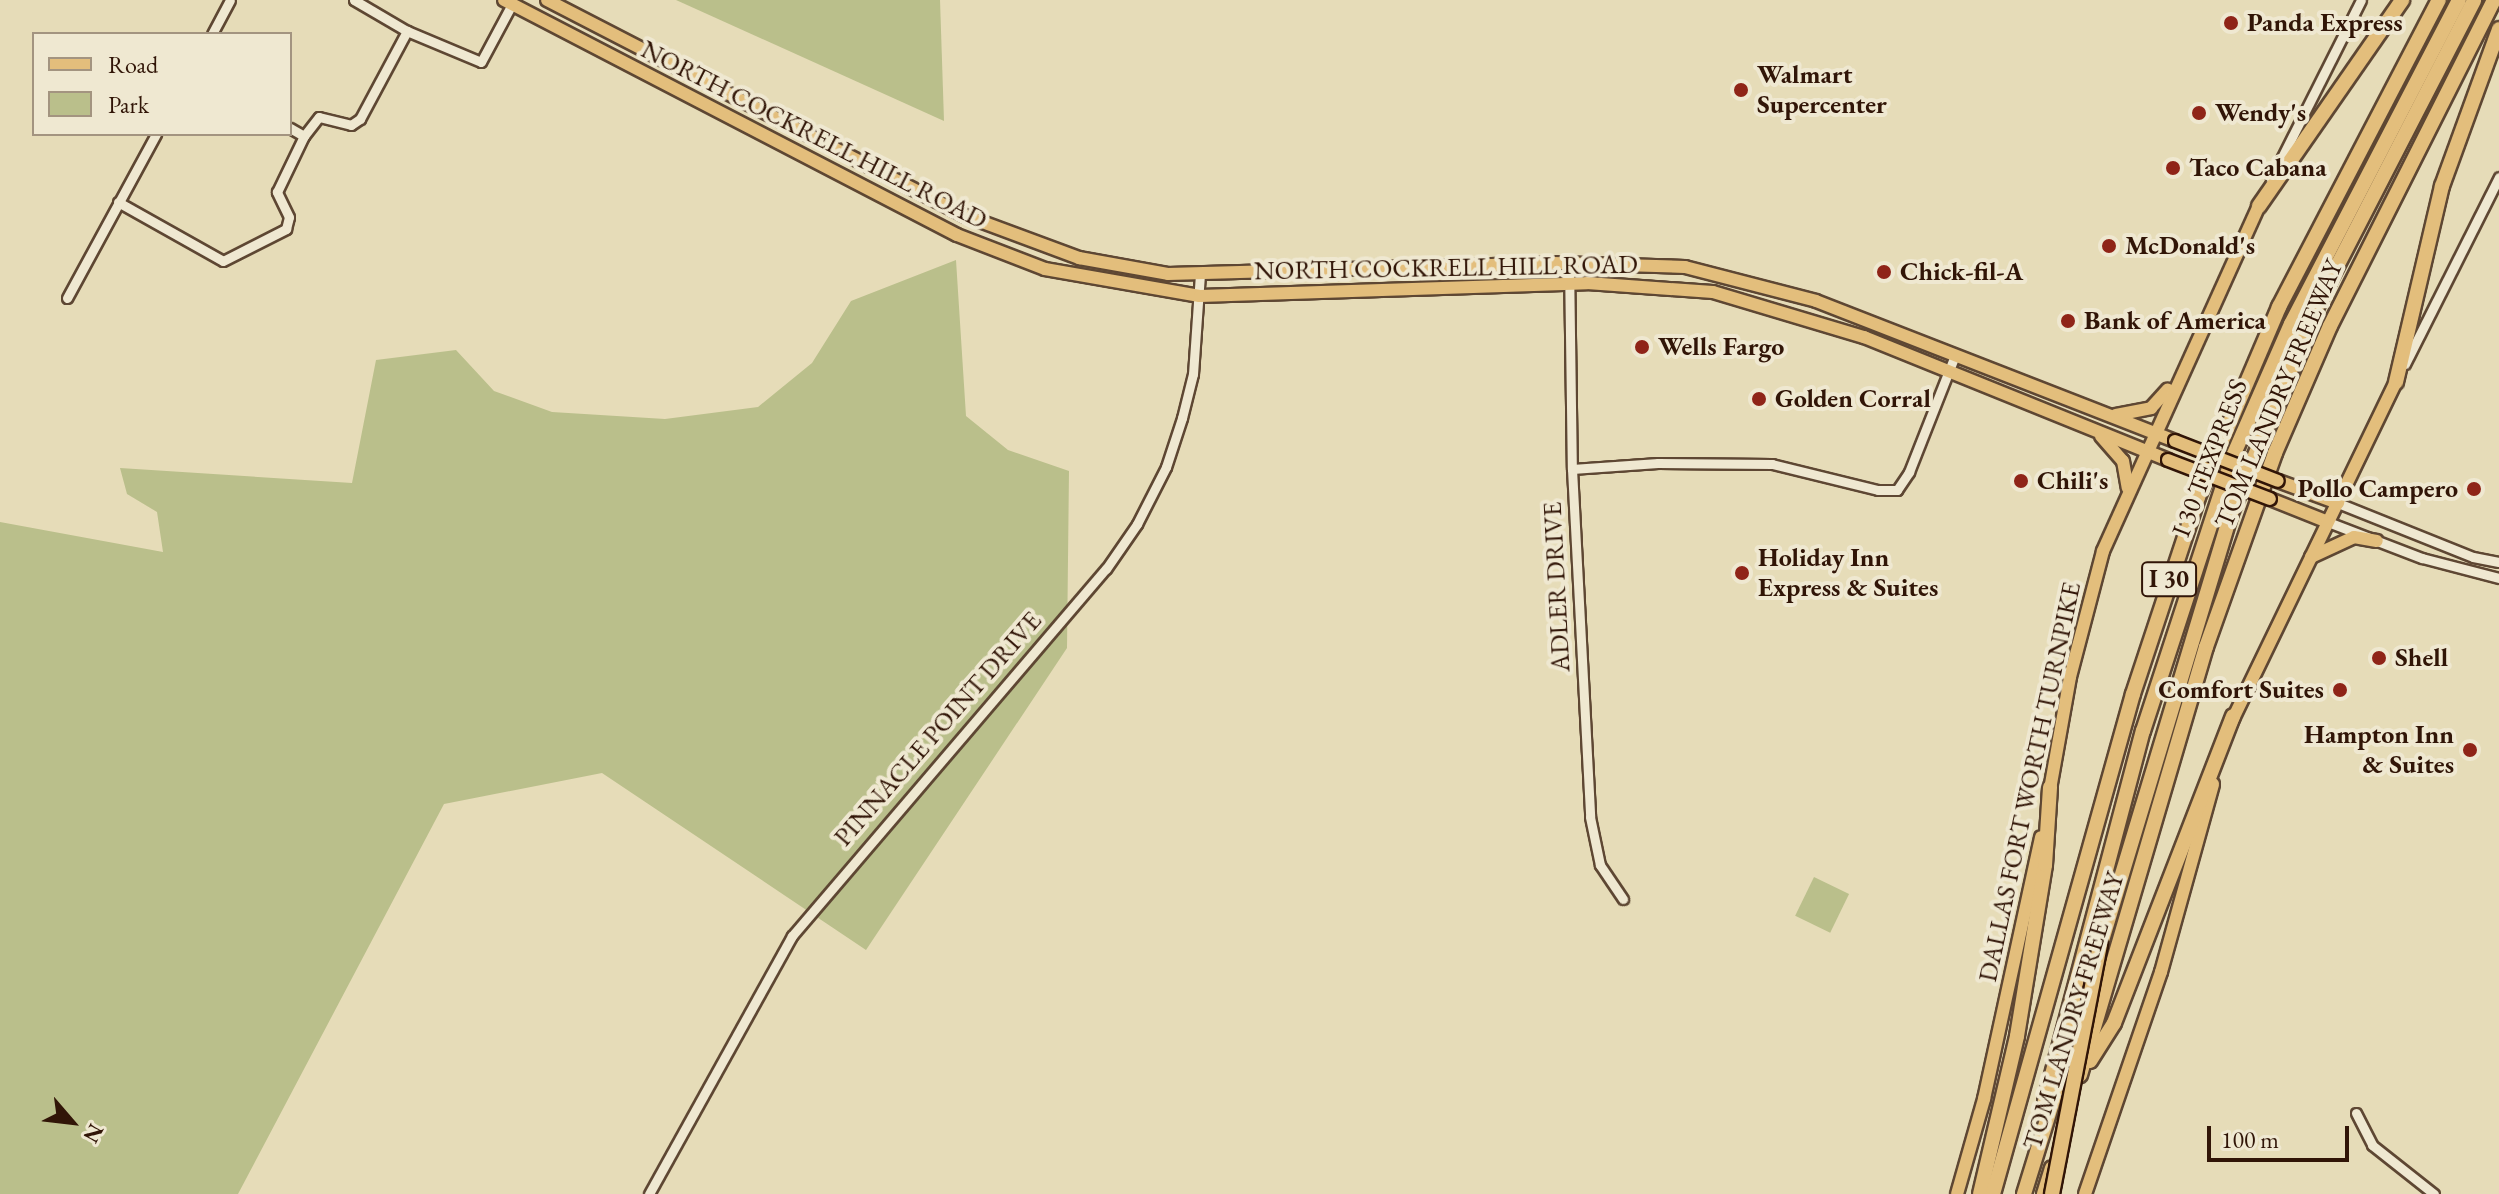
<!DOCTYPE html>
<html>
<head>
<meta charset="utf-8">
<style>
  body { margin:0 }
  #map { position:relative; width:2499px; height:1194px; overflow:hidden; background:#e6dcb8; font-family:"EB Garamond",serif }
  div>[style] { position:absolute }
  .green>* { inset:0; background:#babf8b; transform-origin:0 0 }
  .roads { filter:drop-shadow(2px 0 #5e4733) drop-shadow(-2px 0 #5e4733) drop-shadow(0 2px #5e4733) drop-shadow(0 -2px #5e4733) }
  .minor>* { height:9px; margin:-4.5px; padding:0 4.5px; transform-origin:4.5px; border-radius:4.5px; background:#efe8d1 }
  .major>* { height:12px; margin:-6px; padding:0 6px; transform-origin:6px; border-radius:6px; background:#e3be7c }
  .highway>* { height:14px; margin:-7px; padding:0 7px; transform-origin:7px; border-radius:7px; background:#e3be7c }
  .bridges { filter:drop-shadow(2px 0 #311507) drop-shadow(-2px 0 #311507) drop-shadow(0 2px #311507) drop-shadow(0 -2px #311507) }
  .major-bridge>* { height:12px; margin:-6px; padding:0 6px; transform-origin:6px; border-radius:6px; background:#e3be7c }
  .highway-bridge>* { height:14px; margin:-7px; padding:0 7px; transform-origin:7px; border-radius:7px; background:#e3be7c }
  .dots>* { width:22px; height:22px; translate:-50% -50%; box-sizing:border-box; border:4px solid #efe8d1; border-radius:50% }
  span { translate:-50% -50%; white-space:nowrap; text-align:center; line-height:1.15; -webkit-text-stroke:8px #efe8d1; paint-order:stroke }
  .shield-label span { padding:2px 6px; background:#efe8d1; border:2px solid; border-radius:6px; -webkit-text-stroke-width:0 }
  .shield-label { font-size:24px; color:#311507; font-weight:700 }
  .poi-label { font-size:26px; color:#311507; font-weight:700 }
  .left { translate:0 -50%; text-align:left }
  .right { translate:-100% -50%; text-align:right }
  .street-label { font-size:26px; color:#311507 }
  .legend { position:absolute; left:32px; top:32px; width:260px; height:104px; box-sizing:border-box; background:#efe8d1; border:2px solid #a39480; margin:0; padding:10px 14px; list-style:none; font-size:24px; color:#311507 }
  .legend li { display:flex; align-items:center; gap:16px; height:40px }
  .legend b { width:40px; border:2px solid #a39480 }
  .north { position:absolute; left:32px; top:1082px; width:80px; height:80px; -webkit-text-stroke:6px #efe8d1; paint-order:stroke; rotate:118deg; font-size:22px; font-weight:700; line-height:32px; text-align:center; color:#311507 }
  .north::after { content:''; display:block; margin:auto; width:28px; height:36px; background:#311507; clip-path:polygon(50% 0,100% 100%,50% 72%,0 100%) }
  .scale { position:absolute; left:2207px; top:1126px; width:142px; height:36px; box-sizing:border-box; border:4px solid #311507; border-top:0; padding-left:10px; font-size:24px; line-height:28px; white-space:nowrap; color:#311507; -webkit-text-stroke:6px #efe8d1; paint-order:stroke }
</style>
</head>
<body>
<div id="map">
  <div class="green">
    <i style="clip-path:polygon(676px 0,940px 0,944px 121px)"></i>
    <i style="clip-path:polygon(956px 260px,966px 416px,1008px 450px,1069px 471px,1067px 648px,866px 950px,602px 773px,444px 804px,238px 1194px,0 1194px,0 522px,163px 552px,157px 512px,127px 494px,120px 468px,352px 483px,376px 360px,456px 350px,494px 391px,552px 412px,665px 419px,758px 407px,812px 363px,851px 301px)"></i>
    <i style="left:1814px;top:877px;width:39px;height:43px;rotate:26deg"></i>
  </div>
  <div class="roads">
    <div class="minor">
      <i style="left:354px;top:0;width:61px;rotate:30.3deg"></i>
      <i style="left:407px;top:31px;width:80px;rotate:22.7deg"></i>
      <i style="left:481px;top:62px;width:66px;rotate:-61.9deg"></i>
      <i style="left:212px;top:34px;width:38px;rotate:-62deg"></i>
      <i style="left:290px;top:128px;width:16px;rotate:30deg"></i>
      <i style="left:2271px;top:179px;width:200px;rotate:-63.3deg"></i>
      <i style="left:118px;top:202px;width:120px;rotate:29.3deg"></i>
      <i style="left:223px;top:261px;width:71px;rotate:-26.9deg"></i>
      <i style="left:286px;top:229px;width:12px;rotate:-76deg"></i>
      <i style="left:289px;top:217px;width:28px;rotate:-116deg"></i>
      <i style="left:277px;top:192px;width:62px;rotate:-64.3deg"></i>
      <i style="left:304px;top:136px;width:24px;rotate:-52deg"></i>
      <i style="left:319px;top:117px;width:33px;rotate:14deg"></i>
      <i style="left:351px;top:125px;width:11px;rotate:-34deg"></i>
      <i style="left:360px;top:119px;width:100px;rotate:-61.9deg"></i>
      <i style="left:1569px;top:263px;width:206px;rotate:89.2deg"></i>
      <i style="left:1572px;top:469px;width:348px;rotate:87deg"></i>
      <i style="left:1590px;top:817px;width:49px;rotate:78.2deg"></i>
      <i style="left:1600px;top:865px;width:41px;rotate:55.9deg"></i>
      <i style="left:67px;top:298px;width:187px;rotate:-61.5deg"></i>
      <i style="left:2405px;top:364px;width:209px;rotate:-63.3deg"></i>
      <i style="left:1572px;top:469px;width:86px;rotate:-4deg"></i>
      <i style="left:1658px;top:463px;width:114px;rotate:0.5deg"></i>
      <i style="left:1772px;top:464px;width:109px;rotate:13.8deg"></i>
      <i style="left:1878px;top:490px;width:19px"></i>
      <i style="left:1897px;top:490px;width:22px;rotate:-56deg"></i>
      <i style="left:1909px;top:472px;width:126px;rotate:-68.5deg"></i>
      <i style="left:2338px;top:503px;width:145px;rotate:21.8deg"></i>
      <i style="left:2473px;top:557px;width:26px;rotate:11deg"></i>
      <i style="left:2328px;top:522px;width:101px;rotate:21deg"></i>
      <i style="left:2422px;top:558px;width:80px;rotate:14.6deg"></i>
      <i style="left:2356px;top:1113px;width:36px;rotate:63deg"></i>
      <i style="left:2372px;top:1145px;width:79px;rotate:38.3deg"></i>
      <i style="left:649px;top:1194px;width:295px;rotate:-61deg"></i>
      <i style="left:792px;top:936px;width:483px;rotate:-49.5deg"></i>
      <i style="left:1106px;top:569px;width:55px;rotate:-55.4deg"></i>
      <i style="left:1137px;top:524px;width:64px;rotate:-63deg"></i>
      <i style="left:1166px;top:467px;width:52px;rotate:-71.9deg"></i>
      <i style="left:1182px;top:418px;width:45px;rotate:-76deg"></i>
      <i style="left:1193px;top:374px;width:99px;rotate:-86deg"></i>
    </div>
    <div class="major">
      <i style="left:504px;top:0;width:510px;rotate:27.42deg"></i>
      <i style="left:957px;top:235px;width:94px;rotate:21.1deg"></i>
      <i style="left:1045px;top:269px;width:157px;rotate:9.9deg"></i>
      <i style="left:1200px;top:296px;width:387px;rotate:-1.9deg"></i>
      <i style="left:1587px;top:283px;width:126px;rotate:4.1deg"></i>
      <i style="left:1713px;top:292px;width:158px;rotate:16.6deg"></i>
      <i style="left:1864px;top:337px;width:328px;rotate:22deg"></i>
      <i style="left:547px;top:0;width:471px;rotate:27.3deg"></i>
      <i style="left:966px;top:216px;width:121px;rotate:20.4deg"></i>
      <i style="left:1079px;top:258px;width:90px;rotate:10.2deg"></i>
      <i style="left:1168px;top:274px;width:386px;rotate:-1.6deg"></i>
      <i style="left:1554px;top:263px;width:131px;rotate:1.7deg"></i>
      <i style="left:1685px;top:267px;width:135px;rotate:14.5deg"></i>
      <i style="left:1816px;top:301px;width:385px;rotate:21.3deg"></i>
      <i style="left:2116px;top:415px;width:36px;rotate:-11deg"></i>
      <i style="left:2151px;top:408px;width:25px;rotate:-48deg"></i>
      <i style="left:2101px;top:436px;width:33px;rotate:49deg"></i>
      <i style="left:2123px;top:461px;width:27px;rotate:80deg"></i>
      <i style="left:2278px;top:481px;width:64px;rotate:20.1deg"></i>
      <i style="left:2270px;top:499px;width:62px;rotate:21.6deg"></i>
      <i style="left:2311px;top:557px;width:47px;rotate:-24.9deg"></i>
      <i style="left:2354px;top:537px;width:23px;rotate:10deg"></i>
      <i style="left:2230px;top:725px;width:381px;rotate:-64.2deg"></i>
      <i style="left:2049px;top:795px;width:120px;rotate:-79.9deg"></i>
      <i style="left:2070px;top:677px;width:130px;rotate:-75.3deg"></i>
      <i style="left:2103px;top:551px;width:379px;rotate:-65.7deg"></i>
      <i style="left:1957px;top:1194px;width:99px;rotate:-74.1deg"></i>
      <i style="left:1984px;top:1099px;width:268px;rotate:-77.7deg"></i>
      <i style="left:2085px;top:1194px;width:235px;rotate:-71.1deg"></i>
      <i style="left:2161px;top:972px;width:195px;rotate:-74.5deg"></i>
    </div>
    <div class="highway">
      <i style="left:2259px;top:206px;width:251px;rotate:-55.2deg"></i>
      <i style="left:2396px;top:382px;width:201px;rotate:-76.8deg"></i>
      <i style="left:2442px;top:186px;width:167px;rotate:-70deg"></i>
      <i style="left:2097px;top:957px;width:464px;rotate:-73.2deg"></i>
      <i style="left:2231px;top:513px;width:232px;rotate:-67.4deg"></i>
      <i style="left:2320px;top:299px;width:336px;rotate:-62.7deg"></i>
      <i style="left:2090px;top:1061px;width:45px;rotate:-57.7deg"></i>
      <i style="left:2114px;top:1023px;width:329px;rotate:-68.8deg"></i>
      <i style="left:2080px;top:1075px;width:446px;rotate:-73.6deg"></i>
      <i style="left:2206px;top:647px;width:206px;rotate:-70.4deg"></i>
      <i style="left:2275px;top:453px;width:138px;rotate:-66.6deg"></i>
      <i style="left:2330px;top:326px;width:365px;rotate:-63.3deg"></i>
      <i style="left:2045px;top:1101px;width:383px;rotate:-75.2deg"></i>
      <i style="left:2143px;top:731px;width:289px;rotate:-71.9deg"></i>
      <i style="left:2233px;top:456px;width:144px;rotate:-66.3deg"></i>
      <i style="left:2291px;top:324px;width:365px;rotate:-62.6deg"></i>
      <i style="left:1980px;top:1194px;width:162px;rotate:-76.8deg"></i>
      <i style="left:2017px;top:1036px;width:173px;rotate:-80.7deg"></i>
      <i style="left:2045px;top:865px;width:78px;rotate:-86.3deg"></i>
      <i style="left:1993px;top:1194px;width:519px;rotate:-74.36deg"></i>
      <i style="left:2133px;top:694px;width:207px;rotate:-71.7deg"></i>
      <i style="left:2198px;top:497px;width:207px;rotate:-66.9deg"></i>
      <i style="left:2279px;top:307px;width:346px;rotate:-62.5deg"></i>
      <i style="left:2024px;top:1194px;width:200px;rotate:-72.8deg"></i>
      <i style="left:2044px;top:1194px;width:27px;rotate:-73deg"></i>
    </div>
  </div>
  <div class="bridges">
    <div class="major-bridge">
      <i style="left:2175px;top:441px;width:110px;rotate:21.2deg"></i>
      <i style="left:2168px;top:460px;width:109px;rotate:20.9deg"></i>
    </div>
    <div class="highway-bridge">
      <i style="left:2052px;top:1194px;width:254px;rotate:-79.1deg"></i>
    </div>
  </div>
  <div class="dots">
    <i style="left:2231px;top:23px;background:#8f2418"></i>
    <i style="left:1741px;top:90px;background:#8f2418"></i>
    <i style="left:2199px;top:113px;background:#8f2418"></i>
    <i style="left:2173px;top:168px;background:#8f2418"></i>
    <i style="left:2109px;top:246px;background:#8f2418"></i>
    <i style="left:1884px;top:272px;background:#8f2418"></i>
    <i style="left:2068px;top:321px;background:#8f2418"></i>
    <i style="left:1642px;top:347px;background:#8f2418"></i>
    <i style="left:1759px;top:399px;background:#8f2418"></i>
    <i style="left:2021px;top:481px;background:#8f2418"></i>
    <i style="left:2474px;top:489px;background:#8f2418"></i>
    <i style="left:1742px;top:573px;background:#8f2418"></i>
    <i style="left:2379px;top:658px;background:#8f2418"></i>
    <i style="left:2340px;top:690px;background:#8f2418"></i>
    <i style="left:2470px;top:750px;background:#8f2418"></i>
  </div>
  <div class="shield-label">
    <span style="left:2169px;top:579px">I 30</span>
  </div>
  <div class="poi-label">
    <span class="left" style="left:2247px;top:23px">Panda Express</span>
    <span class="left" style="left:1757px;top:90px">Walmart<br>Supercenter</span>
    <span class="left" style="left:2215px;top:113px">Wendy's</span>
    <span class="left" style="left:2189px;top:168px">Taco Cabana</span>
    <span class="left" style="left:2125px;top:246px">McDonald's</span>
    <span class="left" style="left:1900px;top:272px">Chick-fil-A</span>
    <span class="left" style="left:2084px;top:321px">Bank of America</span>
    <span class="left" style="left:1658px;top:347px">Wells Fargo</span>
    <span class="left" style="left:1775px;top:399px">Golden Corral</span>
    <span class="left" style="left:2037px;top:481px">Chili's</span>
    <span class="right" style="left:2458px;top:489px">Pollo Campero</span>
    <span class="left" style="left:1758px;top:573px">Holiday Inn<br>Express &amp; Suites</span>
    <span class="left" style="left:2395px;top:658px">Shell</span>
    <span class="right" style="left:2324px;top:690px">Comfort Suites</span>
    <span class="right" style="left:2454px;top:750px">Hampton Inn<br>&amp; Suites</span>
  </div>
  <div class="street-label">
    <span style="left:814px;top:135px;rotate:27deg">NORTH COCKRELL HILL ROAD</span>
    <span style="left:1446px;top:268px;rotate:-1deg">NORTH COCKRELL HILL ROAD</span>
    <span style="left:2279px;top:394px;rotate:-67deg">TOM LANDRY FREEWAY</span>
    <span style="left:2210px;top:458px;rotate:-69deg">I 30 TEXPRESS</span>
    <span style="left:1557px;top:587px;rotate:-93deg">ADLER DRIVE</span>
    <span style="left:938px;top:729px;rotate:-49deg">PINNACLE POINT DRIVE</span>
    <span style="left:2030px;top:782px;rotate:-78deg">DALLAS FORT WORTH TURNPIKE</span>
    <span style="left:2074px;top:1011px;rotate:-73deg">TOM LANDRY FREEWAY</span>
  </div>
  <ul class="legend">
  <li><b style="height:10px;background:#e3be7c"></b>Road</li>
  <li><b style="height:22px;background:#babf8b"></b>Park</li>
  </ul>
  <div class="north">N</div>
  <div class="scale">100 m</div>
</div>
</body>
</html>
